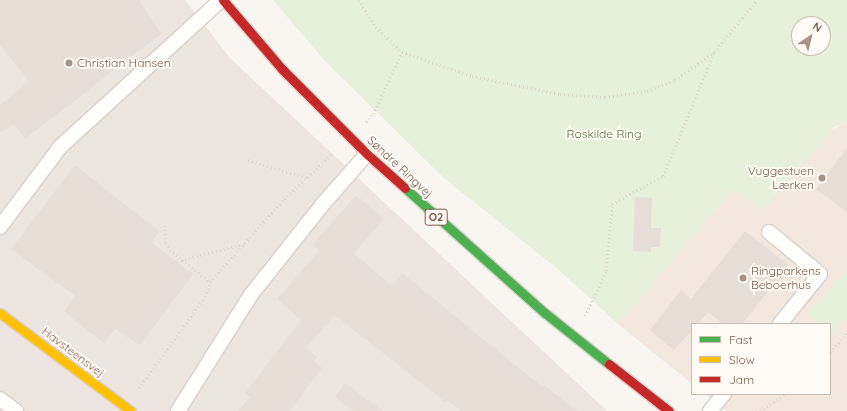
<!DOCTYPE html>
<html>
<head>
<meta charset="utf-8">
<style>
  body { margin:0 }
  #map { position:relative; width:847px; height:411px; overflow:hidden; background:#f9f5f0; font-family:Quicksand,sans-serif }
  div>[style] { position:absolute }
  .residential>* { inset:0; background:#f2e8de }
  .industrial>* { inset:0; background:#ede5e0 }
  .green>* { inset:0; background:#e7f0db }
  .building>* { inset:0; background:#e6ded7 }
  .path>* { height:2.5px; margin-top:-1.25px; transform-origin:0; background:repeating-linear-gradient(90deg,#dcd5d0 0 1px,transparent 0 4px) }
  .roads { filter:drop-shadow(1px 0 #d7d1cb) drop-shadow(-1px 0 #d7d1cb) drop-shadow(0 1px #d7d1cb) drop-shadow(0 -1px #d7d1cb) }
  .lane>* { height:14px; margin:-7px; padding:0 7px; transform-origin:7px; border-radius:7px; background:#fefefd }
  .fast>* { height:9px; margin:-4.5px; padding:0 4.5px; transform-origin:4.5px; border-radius:4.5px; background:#4caf50 }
  .slow>* { height:9px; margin:-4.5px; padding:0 4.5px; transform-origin:4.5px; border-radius:4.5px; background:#ffc107 }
  .jam>* { height:9px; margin:-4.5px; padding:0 4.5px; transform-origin:4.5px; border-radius:4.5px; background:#c62828 }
  .dots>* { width:11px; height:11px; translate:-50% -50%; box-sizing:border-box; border:2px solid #fffaf3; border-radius:50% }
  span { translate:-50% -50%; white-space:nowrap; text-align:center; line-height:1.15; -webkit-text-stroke:4px #fffaf3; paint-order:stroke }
  .shield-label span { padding:1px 3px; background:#fffaf3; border:1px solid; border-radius:3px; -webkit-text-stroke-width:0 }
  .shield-label { font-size:11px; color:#7a5c4d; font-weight:700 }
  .poi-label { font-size:12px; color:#7a5c4d }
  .left { translate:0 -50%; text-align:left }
  .right { translate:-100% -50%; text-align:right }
  .park-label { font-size:12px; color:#537a41 }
  .street-label { font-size:12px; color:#7a5c4d }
  .legend { position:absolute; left:691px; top:323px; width:140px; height:72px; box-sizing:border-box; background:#fffaf3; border:1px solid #cabbb1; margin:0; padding:5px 7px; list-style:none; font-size:12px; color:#7a5c4d }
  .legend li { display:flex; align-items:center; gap:8px; height:20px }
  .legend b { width:20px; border:1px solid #cabbb1 }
  .north { position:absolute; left:791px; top:16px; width:40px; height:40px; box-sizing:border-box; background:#fffaf3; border:1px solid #cabbb1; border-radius:50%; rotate:35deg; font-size:11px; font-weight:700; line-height:16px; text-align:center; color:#7a5c4d }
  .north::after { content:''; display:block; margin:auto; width:14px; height:18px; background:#a69286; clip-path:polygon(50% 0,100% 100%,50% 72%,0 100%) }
</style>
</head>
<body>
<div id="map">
  <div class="residential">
    <i style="clip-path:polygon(847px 121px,847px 411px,726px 411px,705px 394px,830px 394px,830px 324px,692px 324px,692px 384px,618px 324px,733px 189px)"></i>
  </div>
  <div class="industrial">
    <i style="clip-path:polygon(0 0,185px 0,230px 58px,607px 411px,0 411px)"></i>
  </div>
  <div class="green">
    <i style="clip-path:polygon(evenodd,273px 0,847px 0,847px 121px,834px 127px,763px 210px,733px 189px,618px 324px,559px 270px,444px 178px,325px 61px,273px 0,799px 24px,823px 24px,823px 48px,799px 48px,799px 24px)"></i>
    <i style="clip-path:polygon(847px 271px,847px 317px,830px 335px,830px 324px,818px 324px,807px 313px)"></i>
  </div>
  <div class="building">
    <i style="clip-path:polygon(0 0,139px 0,161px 34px,25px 139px,14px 124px,0 133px,0 105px,29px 81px,0 45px)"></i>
    <i style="clip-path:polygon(847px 148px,847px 212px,816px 189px)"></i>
    <i style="clip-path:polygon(75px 165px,159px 231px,152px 243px,193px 274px,140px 345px,115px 329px,104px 343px,64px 312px,75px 296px,11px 249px)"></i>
    <i style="clip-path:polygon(356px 195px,384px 219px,354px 253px,392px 286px,402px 273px,530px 377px,543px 387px,544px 385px,577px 411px,461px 411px,447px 400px,445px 402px,335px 315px,306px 348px,317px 357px,314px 362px,322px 368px,290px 411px,238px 411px,250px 397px,245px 393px,301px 320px,277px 299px,319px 251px,312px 245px)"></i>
    <i style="clip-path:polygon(635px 197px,652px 198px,651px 228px,661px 228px,660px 247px,651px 247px,651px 252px,633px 251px)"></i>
    <i style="clip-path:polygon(745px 231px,789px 265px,742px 324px,723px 324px,708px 312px,698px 324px,692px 324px,692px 330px,674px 350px,650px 330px,681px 290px,691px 299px)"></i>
    <i style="clip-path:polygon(345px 383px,383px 411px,353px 411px,335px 397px)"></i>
  </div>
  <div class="path">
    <i style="left:359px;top:0;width:32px;rotate:58deg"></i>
    <i style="left:376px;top:27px;width:36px;rotate:44deg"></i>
    <i style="left:402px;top:52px;width:74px;rotate:18.9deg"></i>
    <i style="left:472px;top:76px;width:90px;rotate:11.6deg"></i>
    <i style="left:560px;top:94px;width:45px;rotate:3.8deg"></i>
    <i style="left:605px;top:97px;width:42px;rotate:-8.1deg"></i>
    <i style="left:647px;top:91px;width:30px;rotate:-21deg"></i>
    <i style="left:675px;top:80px;width:48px;rotate:-35.7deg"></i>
    <i style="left:714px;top:52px;width:67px;rotate:-50.4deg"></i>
    <i style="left:366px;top:122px;width:11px;rotate:-49deg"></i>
    <i style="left:373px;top:114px;width:68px;rotate:-64.9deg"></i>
    <i style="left:248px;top:160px;width:62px;rotate:17deg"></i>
    <i style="left:165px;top:226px;width:17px;rotate:87deg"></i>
    <i style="left:166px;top:243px;width:8px;rotate:60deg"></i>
    <i style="left:170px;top:250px;width:51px;rotate:38.7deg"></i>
    <i style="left:181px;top:260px;width:65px;rotate:-14.3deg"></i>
    <i style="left:585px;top:316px;width:50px;rotate:-65deg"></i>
    <i style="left:606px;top:271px;width:67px;rotate:-84.9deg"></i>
    <i style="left:612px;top:204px;width:58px;rotate:-28.8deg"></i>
    <i style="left:663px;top:176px;width:134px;rotate:-67.6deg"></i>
    <i style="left:830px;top:352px;width:25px;rotate:-47deg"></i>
    <i style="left:139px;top:388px;width:112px;rotate:-54deg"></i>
    <i style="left:205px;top:297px;width:16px;rotate:-72deg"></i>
    <i style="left:210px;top:282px;width:111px;rotate:-48.3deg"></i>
    <i style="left:284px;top:199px;width:67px;rotate:-43.2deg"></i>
    <i style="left:760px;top:411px;width:30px;rotate:-34deg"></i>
  </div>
  <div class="roads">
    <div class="lane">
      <i style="left:0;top:227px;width:100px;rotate:-53.1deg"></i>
      <i style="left:60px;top:147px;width:218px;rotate:-42.4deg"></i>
      <i style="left:769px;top:232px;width:66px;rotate:39.5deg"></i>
      <i style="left:820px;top:274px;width:64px;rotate:128.7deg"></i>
      <i style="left:0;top:399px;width:20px;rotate:37deg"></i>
      <i style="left:178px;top:411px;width:136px;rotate:-57.9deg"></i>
      <i style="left:250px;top:296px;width:116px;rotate:-51.6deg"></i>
      <i style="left:322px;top:205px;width:68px;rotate:-48.6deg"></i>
      <i style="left:710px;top:411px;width:22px;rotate:-51deg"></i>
    </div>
    <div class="fast">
      <i style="left:405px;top:188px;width:188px;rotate:41.8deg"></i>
      <i style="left:545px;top:313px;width:82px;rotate:38.6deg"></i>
    </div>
    <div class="slow">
      <i style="left:0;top:313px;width:164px;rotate:36.8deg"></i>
    </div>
    <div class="jam">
      <i style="left:223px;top:0;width:91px;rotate:49.5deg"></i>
      <i style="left:282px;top:69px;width:120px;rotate:45deg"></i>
      <i style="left:367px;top:154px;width:51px;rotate:41.8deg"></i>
      <i style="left:609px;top:364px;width:76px;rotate:38.1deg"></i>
    </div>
  </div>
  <div class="dots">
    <i style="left:69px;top:63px;background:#a69286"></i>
    <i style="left:822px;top:178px;background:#a69286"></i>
    <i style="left:743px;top:278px;background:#a69286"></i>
  </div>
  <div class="shield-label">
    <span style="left:436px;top:217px">O2</span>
  </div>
  <div class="poi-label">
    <span class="left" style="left:77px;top:63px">Christian Hansen</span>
    <span class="right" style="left:814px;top:178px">Vuggestuen<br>Lærken</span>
    <span class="left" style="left:751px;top:278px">Ringparkens<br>Beboerhus</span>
  </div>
  <div class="park-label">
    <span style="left:604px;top:134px">Roskilde Ring</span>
  </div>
  <div class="street-label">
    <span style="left:400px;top:167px;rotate:43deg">Søndre Ringvej</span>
    <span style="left:73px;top:352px;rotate:37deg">Havsteensvej</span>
  </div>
  <ul class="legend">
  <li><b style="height:5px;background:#4caf50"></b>Fast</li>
  <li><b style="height:5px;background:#ffc107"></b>Slow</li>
  <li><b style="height:5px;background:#c62828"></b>Jam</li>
  </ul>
  <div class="north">N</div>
</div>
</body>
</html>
